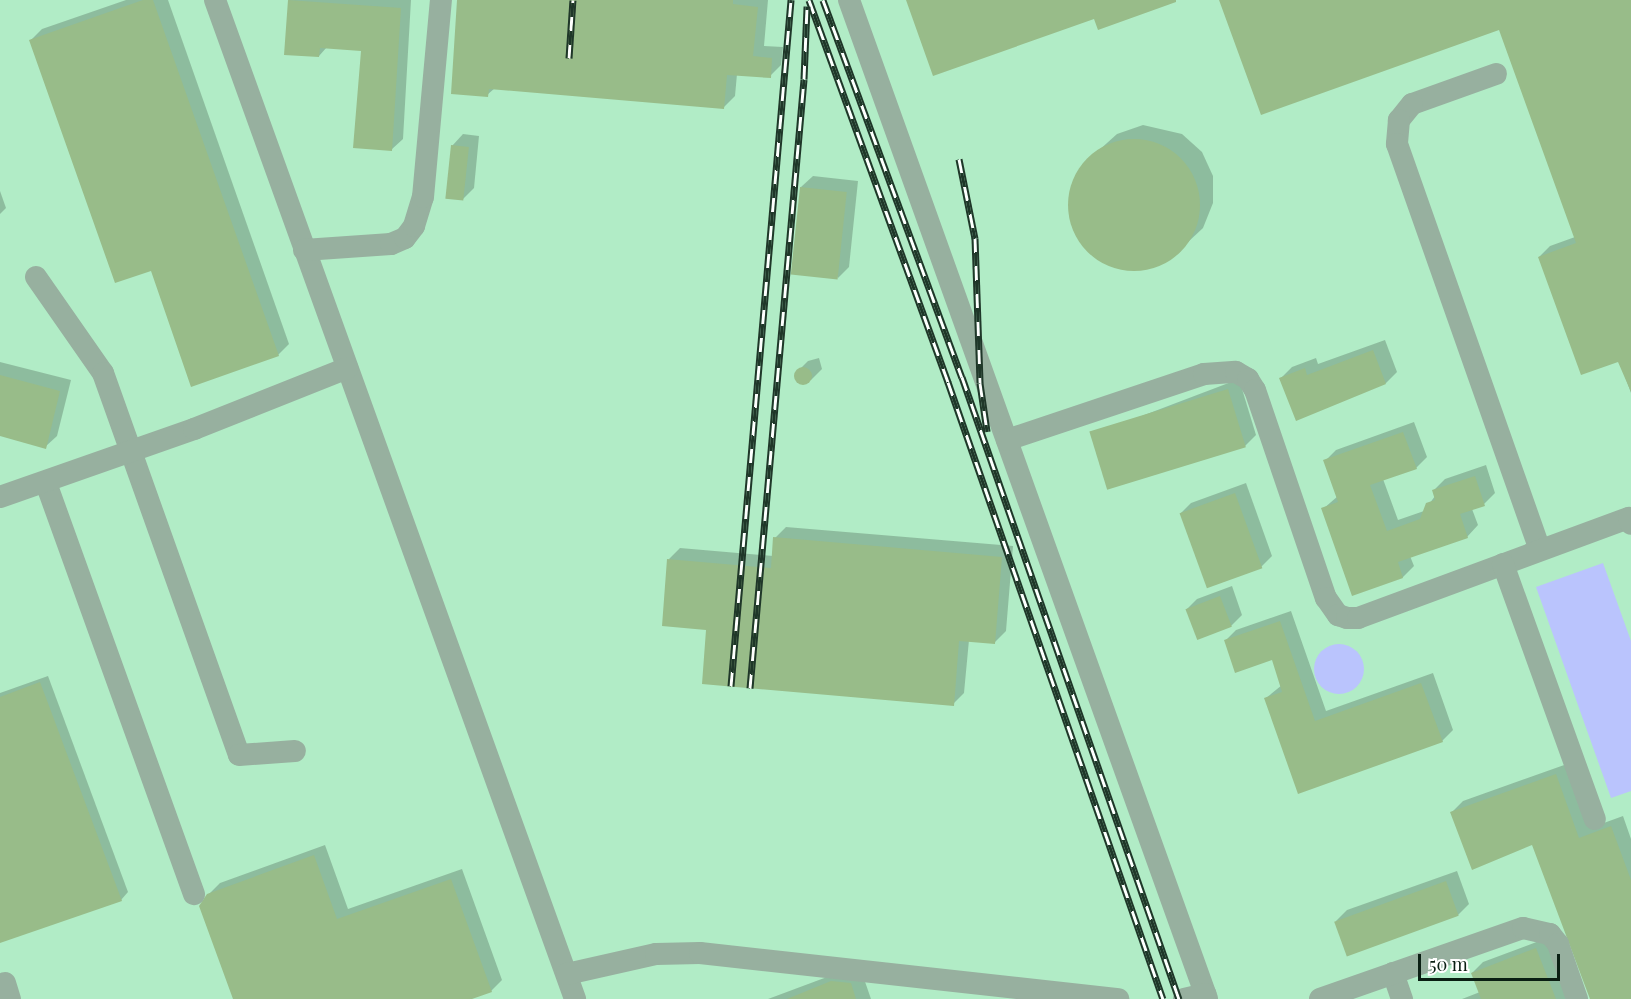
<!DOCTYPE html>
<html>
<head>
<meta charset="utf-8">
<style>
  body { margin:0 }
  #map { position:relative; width:1631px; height:999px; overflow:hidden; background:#c0f4d3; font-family:"Playfair Display",serif }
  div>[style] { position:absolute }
  .built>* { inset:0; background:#b1ecc6; transform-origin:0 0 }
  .water>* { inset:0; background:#bac4fd }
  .round { border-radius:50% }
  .shadow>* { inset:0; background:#0003 }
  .building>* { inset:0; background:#98bc89; transform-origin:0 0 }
  .minor>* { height:22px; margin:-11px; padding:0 11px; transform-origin:11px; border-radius:11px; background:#97b09f }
  .rail>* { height:7px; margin-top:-3.5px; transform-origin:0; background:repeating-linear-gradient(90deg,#fff 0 14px,#1f3729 0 28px); box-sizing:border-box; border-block:2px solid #1f3729 }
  span { translate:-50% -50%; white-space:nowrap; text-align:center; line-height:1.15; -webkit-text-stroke:6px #fff; paint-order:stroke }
  .scale { position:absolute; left:1418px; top:954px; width:142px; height:27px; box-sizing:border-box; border:3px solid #0a1f13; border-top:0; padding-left:8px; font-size:18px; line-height:21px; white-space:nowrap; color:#0a1f13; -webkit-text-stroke:4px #fff; paint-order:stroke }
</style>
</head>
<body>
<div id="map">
  <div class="built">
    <i style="left:0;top:0;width:1631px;height:999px"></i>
  </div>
  <div class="water">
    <i style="clip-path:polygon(1603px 563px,1631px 641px,1631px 791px,1611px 798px,1536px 587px)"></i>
    <i class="round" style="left:1314px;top:644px;width:50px;height:50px"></i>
  </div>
  <div class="shadow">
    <i style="clip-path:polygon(126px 0,168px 0,289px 344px,278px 355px,152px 269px,31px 40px,42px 29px)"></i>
    <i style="clip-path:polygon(289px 0,411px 0,403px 139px,391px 150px,362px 50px,327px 47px,319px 56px,286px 53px)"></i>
    <i style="clip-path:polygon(459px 0,768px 0,764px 46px,783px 47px,781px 65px,770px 76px,737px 74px,735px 96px,724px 107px,495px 88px,487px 95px)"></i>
    <i style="clip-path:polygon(1221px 0,1631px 0,1631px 393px,1619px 360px,1539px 257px,1550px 246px,1575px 237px,1500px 28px)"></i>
    <i style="clip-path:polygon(1143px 125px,1182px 134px,1202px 152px,1213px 176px,1213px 203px,1203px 228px,1187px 243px,1167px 261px,1141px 270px,1102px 261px,1082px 244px,1071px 219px,1071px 192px,1081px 168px,1097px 152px,1117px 134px)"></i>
    <i style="clip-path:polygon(463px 134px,479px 136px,474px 188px,463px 199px,452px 146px)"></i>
    <i style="clip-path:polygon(813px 176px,858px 181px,849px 267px,838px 278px,801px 187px)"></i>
    <i style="clip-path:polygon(0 191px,6px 208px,0 214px)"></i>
    <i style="clip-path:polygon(1385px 340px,1397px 372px,1386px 383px,1280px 379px,1292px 367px,1316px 358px,1318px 364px)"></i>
    <i style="clip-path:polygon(819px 358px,822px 369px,811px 380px,800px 383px,797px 372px,808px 361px)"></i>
    <i style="clip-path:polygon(0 362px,71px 380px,57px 436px,45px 447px,0 434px)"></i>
    <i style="clip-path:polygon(1239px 379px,1256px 435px,1245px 446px,1094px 441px,1105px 430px)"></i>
    <i style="clip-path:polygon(1414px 422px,1427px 457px,1416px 468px,1383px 479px,1398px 520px,1424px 511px,1435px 496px,1434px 490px,1445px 479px,1486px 465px,1495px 493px,1484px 504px,1472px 509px,1478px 525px,1467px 537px,1410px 556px,1414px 566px,1403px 577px,1353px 594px,1323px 509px,1338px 496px,1325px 461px,1336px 450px)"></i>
    <i style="clip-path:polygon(1246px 483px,1272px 556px,1261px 567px,1180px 514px,1191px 503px)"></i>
    <i style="clip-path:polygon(786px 527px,1013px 546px,1006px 631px,995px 642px,969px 640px,964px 693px,953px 704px,708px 629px,669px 559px,680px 548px,773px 556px,775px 538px)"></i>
    <i style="clip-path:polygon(1232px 586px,1242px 615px,1231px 626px,1186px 610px,1197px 599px)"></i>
    <i style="clip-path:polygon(1291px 611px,1326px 711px,1433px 673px,1453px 730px,1442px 741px,1299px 792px,1266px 698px,1282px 685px,1273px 658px,1225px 641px,1236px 630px)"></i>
    <i style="clip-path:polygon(48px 676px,128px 892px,121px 900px,0 942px,0 693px)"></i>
    <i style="clip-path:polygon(1567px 764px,1590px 828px,1623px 816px,1631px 839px,1631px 999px,1591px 999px,1533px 843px,1452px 812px,1463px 801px)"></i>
    <i style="clip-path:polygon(325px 845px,348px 909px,462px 869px,502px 980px,491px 991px,468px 999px,235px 999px,208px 895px,220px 883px)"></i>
    <i style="clip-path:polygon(1457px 871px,1469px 904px,1458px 915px,1336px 921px,1347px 910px)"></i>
    <i style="clip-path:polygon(1547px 938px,1571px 999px,1462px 999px,1480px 992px,1472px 973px,1483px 962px)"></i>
    <i style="clip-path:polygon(843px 971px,862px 973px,871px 999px,768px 999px)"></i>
  </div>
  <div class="building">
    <i style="clip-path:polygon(143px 0,153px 0,279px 356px,191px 387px,151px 271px,115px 283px,29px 40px)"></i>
    <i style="clip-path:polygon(288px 0,401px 8px,392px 151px,353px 148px,361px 51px,320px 48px,319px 57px,284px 55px)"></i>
    <i style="clip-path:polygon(457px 0,733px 0,733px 4px,758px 7px,753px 56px,772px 58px,771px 78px,727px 75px,724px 109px,489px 89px,488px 97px,451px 94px)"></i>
    <i style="clip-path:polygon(906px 0,1176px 0,1176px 2px,1098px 30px,1094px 19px,933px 76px)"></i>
    <i style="clip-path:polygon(1219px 0,1631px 0,1631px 392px,1618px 362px,1581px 375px,1538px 257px,1576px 243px,1499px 30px,1261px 115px)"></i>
    <i class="round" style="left:1068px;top:139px;width:132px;height:132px"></i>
    <i style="left:451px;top:145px;width:18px;height:54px;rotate:6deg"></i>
    <i style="left:800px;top:187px;width:47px;height:88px;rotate:6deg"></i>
    <i style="clip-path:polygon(1373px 350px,1386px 384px,1296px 421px,1279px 378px,1305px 368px,1307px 375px)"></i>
    <i class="round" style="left:794px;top:367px;width:18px;height:18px"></i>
    <i style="clip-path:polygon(0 375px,60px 391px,46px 449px,0 436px)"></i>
    <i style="left:1228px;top:389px;width:61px;height:145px;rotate:73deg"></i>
    <i style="clip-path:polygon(1403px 432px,1417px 469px,1370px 485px,1387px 531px,1420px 519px,1426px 503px,1435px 500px,1432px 490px,1475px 476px,1485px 506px,1460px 514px,1468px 538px,1398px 562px,1403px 578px,1352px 596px,1321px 508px,1338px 502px,1323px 460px)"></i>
    <i style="left:1235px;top:493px;width:80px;height:59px;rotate:70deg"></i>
    <i style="clip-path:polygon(773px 537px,1002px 557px,995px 644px,959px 641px,954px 706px,702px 684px,706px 630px,662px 626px,667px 559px,771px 568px)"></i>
    <i style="left:1220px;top:596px;width:33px;height:37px;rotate:69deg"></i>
    <i style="clip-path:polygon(1280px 621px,1315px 721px,1421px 683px,1443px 742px,1298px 794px,1264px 698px,1282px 692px,1272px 660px,1235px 673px,1224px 640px)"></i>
    <i style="clip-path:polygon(40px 682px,122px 901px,0 943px,0 697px)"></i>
    <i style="clip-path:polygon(1556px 774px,1579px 838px,1611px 826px,1631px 880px,1631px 999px,1590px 999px,1532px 845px,1472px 870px,1450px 812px)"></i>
    <i style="clip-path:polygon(314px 855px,337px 919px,451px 879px,492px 992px,472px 999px,233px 999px,199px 906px,207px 894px)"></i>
    <i style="left:1446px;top:881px;width:37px;height:119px;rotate:70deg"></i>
    <i style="clip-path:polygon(1536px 948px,1556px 999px,1481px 999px,1471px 973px)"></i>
    <i style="clip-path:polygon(831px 981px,851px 983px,856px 999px,787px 999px)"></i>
  </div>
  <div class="minor">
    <i style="left:215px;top:0;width:1062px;rotate:70.18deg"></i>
    <i style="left:849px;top:0;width:1061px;rotate:70.28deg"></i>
    <i style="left:1496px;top:74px;width:89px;rotate:160.3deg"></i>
    <i style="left:1412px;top:104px;width:21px;rotate:129deg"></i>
    <i style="left:1399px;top:120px;width:24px;rotate:95deg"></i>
    <i style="left:1397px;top:144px;width:430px;rotate:70.6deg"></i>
    <i style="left:304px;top:250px;width:87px;rotate:-3.9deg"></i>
    <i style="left:391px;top:244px;width:15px;rotate:-23deg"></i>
    <i style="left:405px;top:238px;width:15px;rotate:-53deg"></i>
    <i style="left:414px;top:226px;width:30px;rotate:-73deg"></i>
    <i style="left:423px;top:197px;width:198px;rotate:-84.8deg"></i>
    <i style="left:36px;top:277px;width:117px;rotate:55.1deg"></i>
    <i style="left:103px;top:373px;width:405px;rotate:70.4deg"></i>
    <i style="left:239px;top:755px;width:56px;rotate:-4.1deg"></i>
    <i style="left:1007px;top:440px;width:208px;rotate:-18.5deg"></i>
    <i style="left:1204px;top:374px;width:32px;rotate:-4deg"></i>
    <i style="left:1236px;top:372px;width:14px;rotate:30deg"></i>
    <i style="left:1248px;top:379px;width:13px;rotate:58deg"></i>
    <i style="left:1255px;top:390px;width:220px;rotate:71.2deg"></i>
    <i style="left:1326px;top:598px;width:21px;rotate:55deg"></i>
    <i style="left:1338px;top:615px;width:9px;rotate:18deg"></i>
    <i style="left:1347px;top:618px;width:11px"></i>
    <i style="left:1358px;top:618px;width:289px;rotate:-20.3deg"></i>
    <i style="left:1629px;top:518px;width:6px;rotate:72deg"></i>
    <i style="left:46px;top:483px;width:437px;rotate:70.2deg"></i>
    <i style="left:0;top:497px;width:206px;rotate:-19.3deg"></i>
    <i style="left:194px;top:429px;width:165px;rotate:-21.7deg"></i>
    <i style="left:1503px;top:564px;width:271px;rotate:70.2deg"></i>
    <i style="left:1393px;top:973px;width:28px;rotate:71deg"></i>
    <i style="left:567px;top:974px;width:91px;rotate:-12.7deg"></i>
    <i style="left:656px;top:954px;width:44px;rotate:-1.3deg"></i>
    <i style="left:700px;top:953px;width:421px;rotate:6.3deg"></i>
    <i style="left:5px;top:983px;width:17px;rotate:73deg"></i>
    <i style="left:1184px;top:999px;width:22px;rotate:-13deg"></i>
    <i style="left:1320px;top:999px;width:215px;rotate:-19.3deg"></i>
    <i style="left:1523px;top:928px;width:28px;rotate:13deg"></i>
    <i style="left:1550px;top:934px;width:13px;rotate:51deg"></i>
    <i style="left:1558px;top:944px;width:58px;rotate:70.9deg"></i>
  </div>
  <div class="rail">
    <i style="left:809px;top:0;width:407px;rotate:70deg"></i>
    <i style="left:948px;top:382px;width:653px;rotate:70.79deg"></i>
    <i style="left:823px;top:0;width:402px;rotate:69.8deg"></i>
    <i style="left:962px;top:377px;width:659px;rotate:70.77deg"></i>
    <i style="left:569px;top:58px;width:58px;rotate:-86.1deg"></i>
    <i style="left:959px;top:159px;width:81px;rotate:78.6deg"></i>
    <i style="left:975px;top:238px;width:145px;rotate:88deg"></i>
    <i style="left:980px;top:383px;width:49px;rotate:81.7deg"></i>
    <i style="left:731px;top:686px;width:689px;rotate:-85deg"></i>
    <i style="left:750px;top:688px;width:611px;rotate:-84.93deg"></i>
    <i style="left:804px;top:79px;width:73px;rotate:-87.6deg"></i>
  </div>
  <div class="scale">50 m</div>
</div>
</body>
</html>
